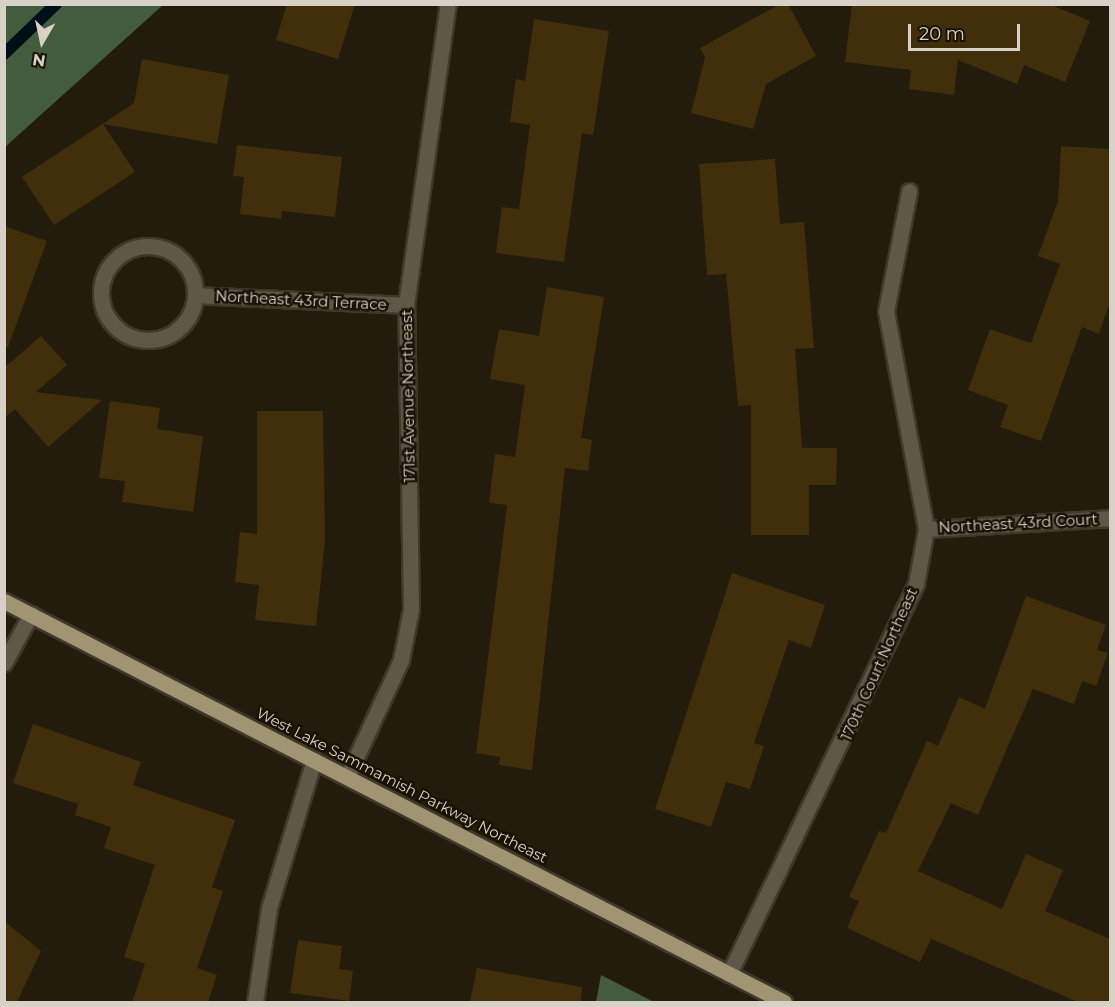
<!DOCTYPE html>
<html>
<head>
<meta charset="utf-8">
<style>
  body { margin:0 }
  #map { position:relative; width:1115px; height:1007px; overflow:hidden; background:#231b0b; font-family:Montserrat,sans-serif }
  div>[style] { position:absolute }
  .forest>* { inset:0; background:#435c3e }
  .stream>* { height:12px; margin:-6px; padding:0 6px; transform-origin:6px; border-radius:6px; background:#000e18 }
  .building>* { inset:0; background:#412f0b }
  .roads { filter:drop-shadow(2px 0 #403829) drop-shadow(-2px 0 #403829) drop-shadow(0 2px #403829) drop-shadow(0 -2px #403829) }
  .minor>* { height:15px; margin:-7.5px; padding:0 7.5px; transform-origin:7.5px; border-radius:7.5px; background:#5e5848 }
  .minor>.ring { margin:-7.5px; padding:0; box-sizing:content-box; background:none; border:15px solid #5e5848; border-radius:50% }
  .major>* { height:15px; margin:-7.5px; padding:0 7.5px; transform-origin:7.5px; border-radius:7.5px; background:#a09473 }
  span { translate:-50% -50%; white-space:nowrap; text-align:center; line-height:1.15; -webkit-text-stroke:5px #1a1204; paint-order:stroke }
  .street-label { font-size:15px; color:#d7d1c7 }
  .frame { position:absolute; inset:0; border:6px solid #d7d1c7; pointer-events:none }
  .north { position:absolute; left:12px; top:12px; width:60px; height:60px; -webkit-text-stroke:4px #1a1204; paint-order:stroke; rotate:189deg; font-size:16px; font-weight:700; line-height:24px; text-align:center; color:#d7d1c7 }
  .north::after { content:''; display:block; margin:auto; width:21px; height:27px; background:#d7d1c7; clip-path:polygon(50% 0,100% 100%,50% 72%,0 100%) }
  .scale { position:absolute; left:908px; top:24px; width:112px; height:27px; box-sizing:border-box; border:3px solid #d7d1c7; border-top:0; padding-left:8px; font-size:18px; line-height:21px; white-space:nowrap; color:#d7d1c7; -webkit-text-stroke:4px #1a1204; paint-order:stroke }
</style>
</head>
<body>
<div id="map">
  <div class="forest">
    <i style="clip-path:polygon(5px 4px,163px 4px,163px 5px,5px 147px)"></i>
    <i style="clip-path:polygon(601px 975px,654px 1002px,596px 1002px)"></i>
  </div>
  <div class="stream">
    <i style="left:4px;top:54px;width:72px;rotate:-43.9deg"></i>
  </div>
  <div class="building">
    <i style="clip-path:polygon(287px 4px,355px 4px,338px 59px,276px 40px)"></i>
    <i style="clip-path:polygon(780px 4px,788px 4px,816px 56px,766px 84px,753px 129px,691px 113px,705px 57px,700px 48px)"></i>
    <i style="clip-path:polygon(852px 4px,1049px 4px,1090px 21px,1065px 82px,1024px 65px,1017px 84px,958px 60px,954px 95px,909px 89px,911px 70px,845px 62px)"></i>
    <i style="clip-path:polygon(534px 19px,609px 31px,593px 135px,582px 133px,564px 262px,496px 253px,502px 207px,519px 209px,530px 125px,510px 122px,516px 79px,525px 81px)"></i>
    <i style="clip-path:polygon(142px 59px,229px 75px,217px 144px,103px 124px,135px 172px,54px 225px,22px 177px,134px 103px)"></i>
    <i style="clip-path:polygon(237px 145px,342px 157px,335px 217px,282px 211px,281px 219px,240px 214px,244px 177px,233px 176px)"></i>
    <i style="clip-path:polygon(1061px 146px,1110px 149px,1110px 302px,1099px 334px,1082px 327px,1041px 441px,1000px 427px,1008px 405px,968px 390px,990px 329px,1031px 343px,1060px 264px,1038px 256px,1058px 201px)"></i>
    <i style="clip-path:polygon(775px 159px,780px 224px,804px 222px,814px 348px,795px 349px,802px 448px,837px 448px,836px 485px,809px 485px,809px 535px,751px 535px,751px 405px,738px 406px,726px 274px,707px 275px,699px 164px)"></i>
    <i style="clip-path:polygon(4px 226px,47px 241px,8px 347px,4px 347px)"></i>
    <i style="clip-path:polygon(547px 287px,604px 297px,581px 438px,592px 440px,588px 471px,565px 468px,532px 770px,499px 765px,500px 757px,476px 753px,507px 505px,489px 503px,495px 454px,515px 457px,525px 385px,490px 379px,499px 329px,539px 336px)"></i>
    <i style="clip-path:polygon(41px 336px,67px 365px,36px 392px,102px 400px,48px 447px,15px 409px,4px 418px,4px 368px)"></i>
    <i style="clip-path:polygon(110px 401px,160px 408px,157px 429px,203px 436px,193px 512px,122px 502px,125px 481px,99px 478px)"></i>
    <i style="clip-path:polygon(257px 411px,323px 411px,325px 541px,316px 626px,255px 620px,259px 585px,235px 582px,240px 532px,257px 534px)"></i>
    <i style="clip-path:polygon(732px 573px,825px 605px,811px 648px,789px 640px,754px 743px,764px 746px,750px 789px,726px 782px,711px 827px,655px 809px)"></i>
    <i style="clip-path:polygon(1026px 596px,1106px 625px,1097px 650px,1108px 653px,1096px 686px,1082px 681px,1074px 704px,1033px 689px,978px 815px,951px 803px,918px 871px,1002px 909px,1026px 854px,1063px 870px,1045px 911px,1110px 939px,1110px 1002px,1078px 1002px,931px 939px,920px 962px,847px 928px,859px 901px,849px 897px,879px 831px,886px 833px,927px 741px,938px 746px,959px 697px,985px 709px)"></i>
    <i style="clip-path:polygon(33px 724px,141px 762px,133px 785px,235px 820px,212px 887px,223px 891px,197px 968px,217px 975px,208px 1002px,132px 1002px,145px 964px,124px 957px,155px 865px,104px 848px,111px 827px,75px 815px,78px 804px,13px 783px)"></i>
    <i style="clip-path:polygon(4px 921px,41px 951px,17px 1002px,4px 1002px)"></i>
    <i style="clip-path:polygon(298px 940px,342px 946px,339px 969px,353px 971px,349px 1001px,290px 993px)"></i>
    <i style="clip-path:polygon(477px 968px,582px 987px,581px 1002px,470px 1002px)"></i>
  </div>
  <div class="roads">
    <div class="minor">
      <i class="ring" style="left:101px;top:246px;width:79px;height:79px"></i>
      <i style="left:195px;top:295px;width:211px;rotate:2.7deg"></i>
      <i style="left:926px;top:529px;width:184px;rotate:-3.4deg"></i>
      <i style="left:4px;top:663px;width:56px;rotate:-61.1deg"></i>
      <i style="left:347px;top:777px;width:129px;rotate:-65.2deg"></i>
      <i style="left:401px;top:660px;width:52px;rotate:-78.9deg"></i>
      <i style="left:411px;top:609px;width:304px;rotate:-90.9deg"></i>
      <i style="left:406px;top:305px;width:304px;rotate:-82.1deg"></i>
      <i style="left:729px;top:974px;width:433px;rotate:-64.4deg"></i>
      <i style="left:916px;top:584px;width:56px;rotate:-79.7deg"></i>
      <i style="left:926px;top:529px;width:222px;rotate:-100.4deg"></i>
      <i style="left:886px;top:311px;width:122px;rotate:-79.1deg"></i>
      <i style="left:255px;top:1002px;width:95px;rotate:-81.5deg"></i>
      <i style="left:269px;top:908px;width:155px;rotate:-73.1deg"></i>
    </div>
    <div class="major">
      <i style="left:4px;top:601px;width:877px;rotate:27.21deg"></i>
    </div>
  </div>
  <div class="street-label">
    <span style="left:301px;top:300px;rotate:3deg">Northeast 43rd Terrace</span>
    <span style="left:408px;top:396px;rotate:-91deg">171st Avenue Northeast</span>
    <span style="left:1018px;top:523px;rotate:-3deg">Northeast 43rd Court</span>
    <span style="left:879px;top:664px;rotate:-66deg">170th Court Northeast</span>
    <span style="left:402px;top:785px;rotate:27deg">West Lake Sammamish Parkway Northeast</span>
  </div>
  <div class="frame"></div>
  <div class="north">N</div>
  <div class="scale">20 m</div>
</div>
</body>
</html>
